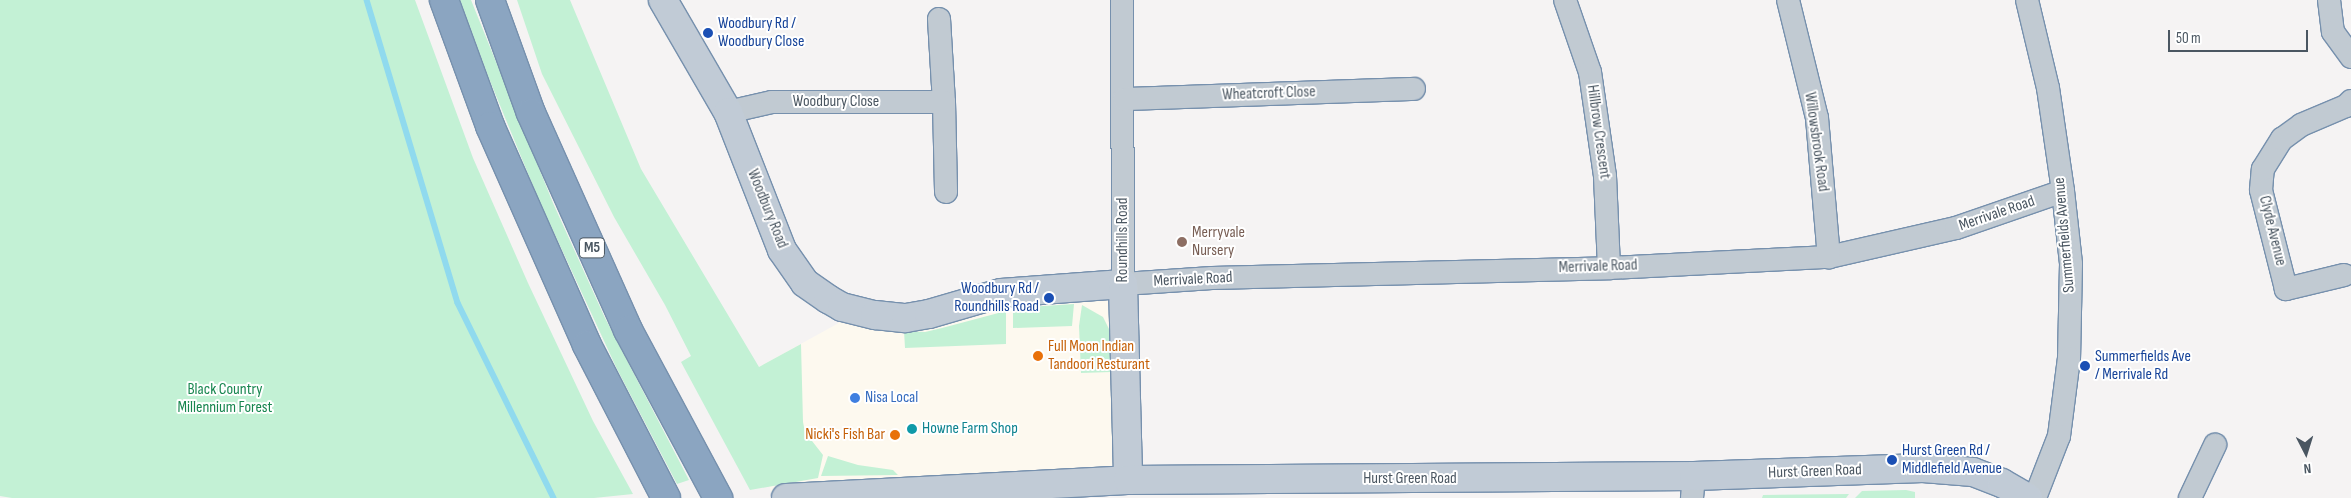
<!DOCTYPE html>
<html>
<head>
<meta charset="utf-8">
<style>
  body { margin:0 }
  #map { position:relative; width:2351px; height:498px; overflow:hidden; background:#f5f3f3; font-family:"Sofia Sans Condensed",sans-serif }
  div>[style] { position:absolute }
  .commercial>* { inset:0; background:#fdf9ef }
  .green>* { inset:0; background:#c3f1d5 }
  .stream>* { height:5.5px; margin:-2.75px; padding:0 2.75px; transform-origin:2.75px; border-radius:2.75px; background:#90daee }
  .roads { filter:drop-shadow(1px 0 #7690ad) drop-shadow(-1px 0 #7690ad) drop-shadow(0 1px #7690ad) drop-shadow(0 -1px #7690ad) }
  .street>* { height:22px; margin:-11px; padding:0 11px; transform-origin:11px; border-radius:11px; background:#c1cad2 }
  .secondary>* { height:28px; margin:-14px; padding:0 14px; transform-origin:14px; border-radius:14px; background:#c1cbd6 }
  .highway>* { height:28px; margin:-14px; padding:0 14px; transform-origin:14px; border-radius:14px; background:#8ba5c1 }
  .dots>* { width:14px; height:14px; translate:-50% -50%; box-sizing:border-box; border:2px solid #fff; border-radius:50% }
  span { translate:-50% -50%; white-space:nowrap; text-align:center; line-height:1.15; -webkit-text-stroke:4px #fff; paint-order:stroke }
  .shield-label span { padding:1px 4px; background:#fff; border:1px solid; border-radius:4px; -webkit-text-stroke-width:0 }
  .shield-label { font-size:15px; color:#4a5661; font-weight:700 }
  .transit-label { font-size:16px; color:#164399 }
  .left { translate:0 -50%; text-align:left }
  .right { translate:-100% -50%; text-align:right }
  .street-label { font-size:16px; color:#4a5661 }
  .education-label { font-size:16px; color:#785e54 }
  .food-label { font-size:16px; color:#c56008 }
  .park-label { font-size:16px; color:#17864f }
  .shop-label { font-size:16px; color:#366cbe }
  .culture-label { font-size:16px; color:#0d838f }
  .north { position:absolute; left:2281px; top:428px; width:50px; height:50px; -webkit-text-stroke:4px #fff; paint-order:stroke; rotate:175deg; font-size:14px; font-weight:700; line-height:20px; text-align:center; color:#4a5661 }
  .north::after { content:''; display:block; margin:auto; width:18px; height:22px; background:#4a5661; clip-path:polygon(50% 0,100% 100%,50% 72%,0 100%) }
  .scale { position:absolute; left:2168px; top:30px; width:140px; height:22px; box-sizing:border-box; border:2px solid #4a5661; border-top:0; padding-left:6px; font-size:15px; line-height:18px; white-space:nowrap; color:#4a5661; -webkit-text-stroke:4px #fff; paint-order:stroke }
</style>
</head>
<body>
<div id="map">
  <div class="commercial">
    <i style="clip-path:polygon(1123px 284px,1128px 480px,773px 498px,757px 446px,759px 367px,837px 324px,853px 310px)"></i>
  </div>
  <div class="green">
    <i style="clip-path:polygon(0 0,415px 0,473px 158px,528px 283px,593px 421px,633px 494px,594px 498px,12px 498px,0 496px)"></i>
    <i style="clip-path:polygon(460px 0,471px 0,553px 203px,605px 318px,689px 480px,677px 484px,617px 369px,538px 198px,488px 76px)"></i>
    <i style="clip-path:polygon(517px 0,570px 0,641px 169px,759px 367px,801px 344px,803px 422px,805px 432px,823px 455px,818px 478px,750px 490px,681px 362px,691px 356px,665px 305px,614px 217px,542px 74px)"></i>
    <i style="clip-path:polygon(1074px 304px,1072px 326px,1013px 328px,1013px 308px)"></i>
    <i style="clip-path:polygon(1082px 305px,1103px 317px,1109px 329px,1111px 372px,1081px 373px,1079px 326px)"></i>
    <i style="clip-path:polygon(1006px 311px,1006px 344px,905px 348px,904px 331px,925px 332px,942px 328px)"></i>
    <i style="clip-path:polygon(828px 456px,858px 465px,893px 470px,898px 475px,821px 476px)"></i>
    <i style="clip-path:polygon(1906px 490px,1915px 492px,1915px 498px,1855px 498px,1862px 491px)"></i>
    <i style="clip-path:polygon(1849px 494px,1846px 498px,1762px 498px,1763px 495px)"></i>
  </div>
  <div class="stream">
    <i style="left:367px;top:0;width:316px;rotate:73.3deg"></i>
    <i style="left:458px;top:303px;width:217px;rotate:63.8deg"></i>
  </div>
  <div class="roads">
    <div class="street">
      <i style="left:1122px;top:0;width:284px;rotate:89.8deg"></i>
      <i style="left:1123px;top:284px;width:89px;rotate:-3.9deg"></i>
      <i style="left:1212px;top:278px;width:397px;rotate:-1.4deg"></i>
      <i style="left:1609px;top:268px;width:220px;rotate:-2.9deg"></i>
      <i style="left:1829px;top:257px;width:130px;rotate:-12.9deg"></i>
      <i style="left:1956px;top:228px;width:113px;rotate:-19.1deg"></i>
      <i style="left:1565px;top:0;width:76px;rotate:70.9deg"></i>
      <i style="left:1590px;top:72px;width:105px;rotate:81.8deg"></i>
      <i style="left:1605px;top:176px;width:92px;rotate:87.5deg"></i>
      <i style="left:1788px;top:0;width:122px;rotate:76.2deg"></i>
      <i style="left:1817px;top:118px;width:140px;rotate:85.1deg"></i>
      <i style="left:2027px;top:0;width:90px;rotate:76.6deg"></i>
      <i style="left:2048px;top:88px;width:104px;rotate:81.7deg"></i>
      <i style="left:2063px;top:191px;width:73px;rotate:83.7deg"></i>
      <i style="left:2071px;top:264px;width:94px;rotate:91.2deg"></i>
      <i style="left:2069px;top:358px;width:79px;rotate:97.3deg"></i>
      <i style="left:2059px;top:436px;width:66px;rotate:111.2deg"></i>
      <i style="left:2329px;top:0;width:32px;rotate:83deg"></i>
      <i style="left:2333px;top:32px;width:31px;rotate:54deg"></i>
      <i style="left:939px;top:19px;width:83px;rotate:86.6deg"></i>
      <i style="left:944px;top:102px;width:90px;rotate:88.7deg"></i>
      <i style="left:1124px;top:99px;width:290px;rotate:-2deg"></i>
      <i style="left:728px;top:112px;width:45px;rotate:-12.8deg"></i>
      <i style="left:772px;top:102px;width:172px"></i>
      <i style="left:2344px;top:275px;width:60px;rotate:166.4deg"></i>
      <i style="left:2286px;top:289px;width:102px;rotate:-104.2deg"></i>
      <i style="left:2261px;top:190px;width:21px;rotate:-85deg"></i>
      <i style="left:2263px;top:169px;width:36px;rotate:-58deg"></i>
      <i style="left:2282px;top:139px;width:24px;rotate:-36deg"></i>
      <i style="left:2301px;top:125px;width:49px;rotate:-22.9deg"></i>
      <i style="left:2346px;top:106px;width:7px;rotate:-45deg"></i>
      <i style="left:1692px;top:498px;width:22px;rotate:-85deg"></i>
      <i style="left:2190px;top:498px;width:59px;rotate:-64.7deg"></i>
    </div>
    <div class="secondary">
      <i style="left:663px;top:0;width:129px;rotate:59.9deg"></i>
      <i style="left:728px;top:112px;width:148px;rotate:68.6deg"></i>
      <i style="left:782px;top:250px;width:40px;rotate:55.1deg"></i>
      <i style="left:805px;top:283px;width:28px;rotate:35deg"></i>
      <i style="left:828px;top:299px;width:16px;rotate:30deg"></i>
      <i style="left:842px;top:307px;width:34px;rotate:14deg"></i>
      <i style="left:875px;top:315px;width:31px;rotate:6deg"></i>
      <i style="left:906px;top:318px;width:23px;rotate:-10deg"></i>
      <i style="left:929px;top:314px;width:75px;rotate:-16.3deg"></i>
      <i style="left:1001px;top:293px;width:122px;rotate:-4.2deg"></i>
      <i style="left:1123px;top:284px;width:196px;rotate:88.5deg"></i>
      <i style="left:786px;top:498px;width:342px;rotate:-3deg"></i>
      <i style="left:1128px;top:480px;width:566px;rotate:-0.4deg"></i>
      <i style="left:1694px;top:476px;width:229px;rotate:-2deg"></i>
      <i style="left:1923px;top:468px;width:50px;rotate:4.6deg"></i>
      <i style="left:1973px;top:472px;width:31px;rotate:21deg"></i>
      <i style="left:2002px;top:483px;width:30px;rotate:30deg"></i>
    </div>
    <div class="highway">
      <i style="left:444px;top:0;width:134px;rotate:69.9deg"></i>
      <i style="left:490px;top:126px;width:240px;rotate:66.1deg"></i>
      <i style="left:587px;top:345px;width:172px;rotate:62.7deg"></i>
      <i style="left:490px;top:0;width:120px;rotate:70.1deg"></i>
      <i style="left:531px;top:113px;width:238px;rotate:65.9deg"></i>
      <i style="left:628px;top:330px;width:191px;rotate:61.8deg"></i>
    </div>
  </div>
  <div class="dots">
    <i style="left:708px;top:33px;background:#1a4fb4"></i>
    <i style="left:1182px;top:242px;background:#8d6e63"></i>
    <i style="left:1049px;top:298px;background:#1a4fb4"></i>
    <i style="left:1038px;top:356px;background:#e8710a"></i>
    <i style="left:2085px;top:366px;background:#1a4fb4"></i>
    <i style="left:855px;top:398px;background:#3f7fe0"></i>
    <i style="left:912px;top:429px;background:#0f9aa8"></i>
    <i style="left:895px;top:435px;background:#e8710a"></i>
    <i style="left:1892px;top:460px;background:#1a4fb4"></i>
  </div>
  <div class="shield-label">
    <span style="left:592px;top:248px">M5</span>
  </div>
  <div class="transit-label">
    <span class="left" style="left:718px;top:33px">Woodbury Rd /<br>Woodbury Close</span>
    <span class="right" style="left:1039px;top:298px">Woodbury Rd /<br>Roundhills Road</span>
    <span class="left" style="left:2095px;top:366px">Summerfields Ave<br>/ Merrivale Rd</span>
    <span class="left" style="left:1902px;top:460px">Hurst Green Rd /<br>Middlefield Avenue</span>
  </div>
  <div class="street-label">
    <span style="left:1269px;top:94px;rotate:-2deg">Wheatcroft Close</span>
    <span style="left:836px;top:102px">Woodbury Close</span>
    <span style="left:1598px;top:132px;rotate:82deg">Hillbrow Crescent</span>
    <span style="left:1816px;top:142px;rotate:82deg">Willowsbrook Road</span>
    <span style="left:767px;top:209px;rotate:68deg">Woodbury Road</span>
    <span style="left:1997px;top:214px;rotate:-19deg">Merrivale Road</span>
    <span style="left:2272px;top:231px;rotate:76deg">Clyde Avenue</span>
    <span style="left:2065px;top:235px;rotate:-95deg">Summerfields Avenue</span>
    <span style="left:1123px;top:240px;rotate:-90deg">Roundhills Road</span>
    <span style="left:1598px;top:267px;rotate:-2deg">Merrivale Road</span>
    <span style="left:1193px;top:280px;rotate:-3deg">Merrivale Road</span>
    <span style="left:1815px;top:472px;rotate:-2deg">Hurst Green Road</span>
    <span style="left:1410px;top:479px">Hurst Green Road</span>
  </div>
  <div class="education-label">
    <span class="left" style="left:1192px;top:242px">Merryvale<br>Nursery</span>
  </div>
  <div class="food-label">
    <span class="left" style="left:1048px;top:356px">Full Moon Indian<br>Tandoori Resturant</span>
    <span class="right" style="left:885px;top:435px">Nicki's Fish Bar</span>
  </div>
  <div class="park-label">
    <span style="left:225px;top:399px">Black Country<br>Millennium Forest</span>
  </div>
  <div class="shop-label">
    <span class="left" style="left:865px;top:398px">Nisa Local</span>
  </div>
  <div class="culture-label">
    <span class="left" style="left:922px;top:429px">Howne Farm Shop</span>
  </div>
  <div class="north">N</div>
  <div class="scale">50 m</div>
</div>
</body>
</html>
